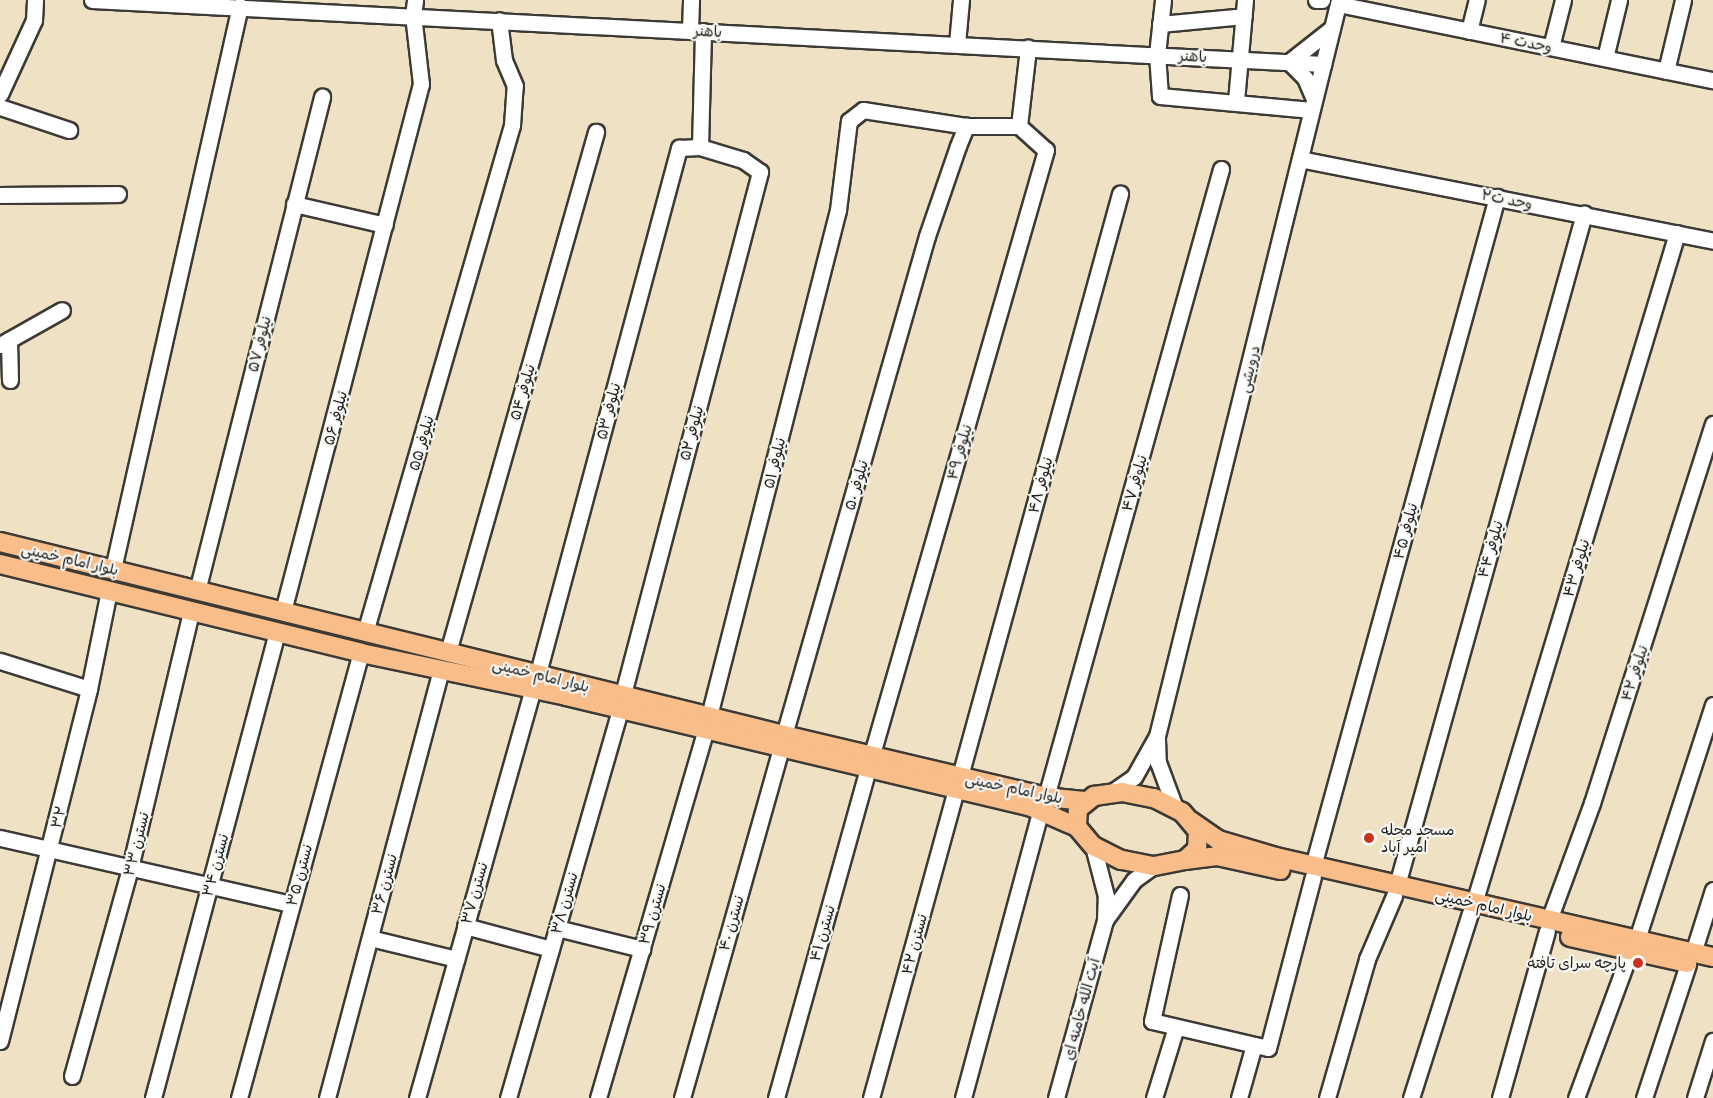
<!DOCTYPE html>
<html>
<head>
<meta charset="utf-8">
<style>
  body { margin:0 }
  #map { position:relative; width:1713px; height:1098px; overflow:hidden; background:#efe1c3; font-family:Delius,"Playpen Sans Arabic",sans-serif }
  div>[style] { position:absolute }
  .roads { filter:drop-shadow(2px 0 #3c3a35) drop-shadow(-2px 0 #3c3a35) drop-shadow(0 2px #3c3a35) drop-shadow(0 -2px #3c3a35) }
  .minor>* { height:15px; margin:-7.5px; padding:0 7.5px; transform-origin:7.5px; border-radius:7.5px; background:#fff }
  .major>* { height:18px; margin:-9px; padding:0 9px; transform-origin:9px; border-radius:9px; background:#f8bd89 }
  .dots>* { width:16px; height:16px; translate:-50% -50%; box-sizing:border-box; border:3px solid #f6f6f2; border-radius:50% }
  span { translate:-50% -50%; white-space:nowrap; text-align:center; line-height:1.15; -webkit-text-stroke:4.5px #f6f6f2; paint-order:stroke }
  .street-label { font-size:15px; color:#1c1c1c }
  .poi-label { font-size:15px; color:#1c1c1c }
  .left { translate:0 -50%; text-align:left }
  .right { translate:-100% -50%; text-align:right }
</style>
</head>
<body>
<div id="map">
  <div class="roads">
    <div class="minor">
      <i style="left:92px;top:0;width:1233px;rotate:2.98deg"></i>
      <i style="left:1163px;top:0;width:54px;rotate:96.3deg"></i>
      <i style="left:1157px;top:54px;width:42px;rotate:85.9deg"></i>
      <i style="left:1160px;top:96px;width:152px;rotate:5.3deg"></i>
      <i style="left:1316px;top:0;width:6px"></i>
      <i style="left:1338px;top:4px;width:383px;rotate:11.5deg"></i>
      <i style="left:1160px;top:24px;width:84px;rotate:-5.4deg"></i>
      <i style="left:690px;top:30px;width:30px;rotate:-88deg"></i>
      <i style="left:1469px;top:31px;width:32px;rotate:-76deg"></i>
      <i style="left:957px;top:44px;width:44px;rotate:-84.8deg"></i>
      <i style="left:1551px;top:47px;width:49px;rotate:-75.7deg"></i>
      <i style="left:1605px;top:58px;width:60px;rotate:-76.4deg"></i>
      <i style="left:1289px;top:62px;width:55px;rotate:-38.3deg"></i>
      <i style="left:1289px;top:62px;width:23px;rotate:45deg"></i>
      <i style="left:1305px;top:78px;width:23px;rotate:67deg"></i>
      <i style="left:1666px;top:71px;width:73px;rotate:-76.5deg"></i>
      <i style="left:0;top:94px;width:81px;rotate:-65.3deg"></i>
      <i style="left:34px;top:20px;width:20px;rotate:-87deg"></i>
      <i style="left:1236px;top:101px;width:101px;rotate:-84.9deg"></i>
      <i style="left:0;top:107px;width:73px;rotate:18.4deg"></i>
      <i style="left:1019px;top:126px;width:79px;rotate:-83.4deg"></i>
      <i style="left:1300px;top:159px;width:421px;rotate:11.2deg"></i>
      <i style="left:0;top:195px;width:118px;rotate:-0.5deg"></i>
      <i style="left:294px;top:204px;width:93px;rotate:13deg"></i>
      <i style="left:9px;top:340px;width:40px;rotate:88.6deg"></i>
      <i style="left:0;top:345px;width:71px;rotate:-29.4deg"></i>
      <i style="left:113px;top:569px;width:577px;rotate:-77.29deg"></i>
      <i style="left:197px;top:591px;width:510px;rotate:-75.8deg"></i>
      <i style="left:283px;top:611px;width:545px;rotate:-75.33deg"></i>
      <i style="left:421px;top:84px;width:69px;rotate:-96.6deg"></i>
      <i style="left:413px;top:15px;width:15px;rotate:-82deg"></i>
      <i style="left:366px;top:629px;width:525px;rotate:-73.84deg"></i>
      <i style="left:512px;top:125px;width:39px;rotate:-86deg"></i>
      <i style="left:515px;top:86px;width:28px;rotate:-113deg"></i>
      <i style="left:504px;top:60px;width:40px;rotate:-97.1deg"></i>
      <i style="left:448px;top:652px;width:541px;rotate:-74.11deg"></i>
      <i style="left:0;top:661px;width:93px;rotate:17.5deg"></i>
      <i style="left:538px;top:673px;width:544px;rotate:-74.97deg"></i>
      <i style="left:679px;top:148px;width:21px;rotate:-3deg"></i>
      <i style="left:700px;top:147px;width:116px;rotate:-88.5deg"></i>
      <i style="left:623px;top:694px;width:540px;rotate:-75.29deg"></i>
      <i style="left:760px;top:172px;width:21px;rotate:-145deg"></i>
      <i style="left:743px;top:160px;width:45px;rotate:-163.2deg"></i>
      <i style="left:709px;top:716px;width:522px;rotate:-75.7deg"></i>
      <i style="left:838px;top:210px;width:90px;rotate:-83deg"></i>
      <i style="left:849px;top:121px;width:18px;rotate:-38deg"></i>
      <i style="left:863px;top:110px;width:104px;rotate:8.8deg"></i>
      <i style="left:784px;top:735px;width:519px;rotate:-74.01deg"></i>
      <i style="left:927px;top:236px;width:95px;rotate:-71deg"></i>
      <i style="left:958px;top:146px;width:22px;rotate:-68deg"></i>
      <i style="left:966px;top:126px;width:53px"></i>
      <i style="left:1019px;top:126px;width:36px;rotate:42deg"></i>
      <i style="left:1046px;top:150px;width:629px;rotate:106.07deg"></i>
      <i style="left:1157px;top:739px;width:23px;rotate:88deg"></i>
      <i style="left:1158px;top:762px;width:49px;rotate:69.7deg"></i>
      <i style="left:960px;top:776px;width:604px;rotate:-74.63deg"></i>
      <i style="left:1111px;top:793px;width:28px;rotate:-35deg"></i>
      <i style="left:1134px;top:777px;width:47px;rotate:-60.7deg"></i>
      <i style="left:1157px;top:736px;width:758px;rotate:-76.11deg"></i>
      <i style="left:1046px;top:797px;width:652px;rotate:-74.43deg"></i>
      <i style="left:0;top:838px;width:298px;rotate:12.8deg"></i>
      <i style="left:1313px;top:866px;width:694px;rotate:-74.62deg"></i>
      <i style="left:1397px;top:885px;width:697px;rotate:-74.43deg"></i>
      <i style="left:1180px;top:895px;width:129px;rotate:102.5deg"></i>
      <i style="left:1152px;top:1021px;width:119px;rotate:13.1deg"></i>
      <i style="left:1268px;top:1048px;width:177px;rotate:-75.3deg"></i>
      <i style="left:1474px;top:903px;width:700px;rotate:-73.14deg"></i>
      <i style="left:1105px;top:920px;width:49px;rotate:-54.1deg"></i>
      <i style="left:1134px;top:880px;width:24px;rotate:-36deg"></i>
      <i style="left:1549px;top:920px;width:125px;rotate:-69.8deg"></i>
      <i style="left:1592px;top:803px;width:398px;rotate:-72.3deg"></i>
      <i style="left:465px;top:926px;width:89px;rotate:15deg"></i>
      <i style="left:557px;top:928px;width:88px;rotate:13.9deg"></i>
      <i style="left:370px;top:938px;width:89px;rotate:13.7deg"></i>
      <i style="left:1637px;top:939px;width:246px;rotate:-72deg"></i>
      <i style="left:1693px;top:953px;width:66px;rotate:-72.4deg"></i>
      <i style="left:0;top:1041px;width:363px;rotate:-75.8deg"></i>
      <i style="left:89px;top:689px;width:100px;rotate:-78.5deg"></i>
      <i style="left:72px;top:1076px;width:216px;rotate:-74.4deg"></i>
      <i style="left:130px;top:868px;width:264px;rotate:-76.6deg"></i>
      <i style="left:153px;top:1098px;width:482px;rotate:-75.1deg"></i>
      <i style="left:239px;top:1098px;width:461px;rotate:-74.7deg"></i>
      <i style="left:327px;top:1098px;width:443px;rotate:-75.1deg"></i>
      <i style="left:417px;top:1098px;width:426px;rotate:-74.2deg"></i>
      <i style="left:508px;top:1098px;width:405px;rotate:-73.9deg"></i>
      <i style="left:598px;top:1098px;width:384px;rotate:-73.7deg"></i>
      <i style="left:682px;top:1098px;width:365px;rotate:-74.2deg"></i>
      <i style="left:776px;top:1098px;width:342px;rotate:-74.4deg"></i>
      <i style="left:871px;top:1098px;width:320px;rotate:-74.6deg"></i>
      <i style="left:963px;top:1098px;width:299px;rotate:-74.9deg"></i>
      <i style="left:1056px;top:1098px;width:185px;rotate:-74.6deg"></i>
      <i style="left:1105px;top:920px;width:24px;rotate:-88deg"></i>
      <i style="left:1106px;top:896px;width:52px;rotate:-104.6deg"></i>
      <i style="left:1154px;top:1098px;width:74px;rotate:-72.8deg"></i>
      <i style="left:1239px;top:1098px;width:55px;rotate:-74.2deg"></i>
      <i style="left:1327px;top:1098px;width:145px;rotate:-73.9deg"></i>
      <i style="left:1367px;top:959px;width:69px;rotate:-66.8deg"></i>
      <i style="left:1411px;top:1098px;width:194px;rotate:-72.3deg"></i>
      <i style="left:1500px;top:1098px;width:173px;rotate:-74.3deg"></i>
      <i style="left:1576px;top:1098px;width:156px;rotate:-69.7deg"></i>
      <i style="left:1644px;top:1098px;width:141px;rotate:-71.8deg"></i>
      <i style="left:1695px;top:1098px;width:60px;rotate:-72.5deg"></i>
    </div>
    <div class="major">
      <i style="left:0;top:542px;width:807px;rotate:13.83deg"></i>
      <i style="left:784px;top:735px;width:269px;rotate:13.3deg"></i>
      <i style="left:1046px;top:797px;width:38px;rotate:6deg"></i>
      <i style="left:0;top:564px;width:372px;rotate:13.8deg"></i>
      <i style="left:361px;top:653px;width:209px;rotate:11.8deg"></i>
      <i style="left:566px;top:696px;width:476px;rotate:13.4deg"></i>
      <i style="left:1029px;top:806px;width:52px;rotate:23.6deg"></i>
      <i style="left:1122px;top:792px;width:33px;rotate:11deg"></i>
      <i style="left:1154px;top:798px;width:31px;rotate:27deg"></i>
      <i style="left:1182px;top:812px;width:25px;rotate:50deg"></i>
      <i style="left:1198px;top:831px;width:18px;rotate:93deg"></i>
      <i style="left:1197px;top:849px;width:16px;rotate:137deg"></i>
      <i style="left:1185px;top:860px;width:33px;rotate:169deg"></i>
      <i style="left:1153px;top:866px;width:33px;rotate:-169deg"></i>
      <i style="left:1121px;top:860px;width:31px;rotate:-153deg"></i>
      <i style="left:1093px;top:846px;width:25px;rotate:-130deg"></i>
      <i style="left:1077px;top:827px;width:18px;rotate:-87deg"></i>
      <i style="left:1078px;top:809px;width:21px;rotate:-39deg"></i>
      <i style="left:1094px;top:796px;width:28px;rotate:-8deg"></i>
      <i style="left:1191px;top:821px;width:33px;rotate:35deg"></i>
      <i style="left:1218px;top:840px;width:60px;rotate:16.3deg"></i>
      <i style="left:1276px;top:857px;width:448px;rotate:12.9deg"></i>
      <i style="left:1185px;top:860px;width:32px;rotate:-7deg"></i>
      <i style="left:1217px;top:856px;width:65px;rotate:12.5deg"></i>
      <i style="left:1570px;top:937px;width:120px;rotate:12.5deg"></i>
    </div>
  </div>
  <div class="dots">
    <i style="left:1369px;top:838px;background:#c8321e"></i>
    <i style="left:1638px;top:963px;background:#c8321e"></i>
  </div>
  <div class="street-label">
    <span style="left:708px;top:31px;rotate:3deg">باهنر</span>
    <span style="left:1526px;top:42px;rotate:11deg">وحدت ۴</span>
    <span style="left:1193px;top:56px;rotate:3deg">باهنر</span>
    <span style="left:1507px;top:199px;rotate:11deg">وحد ت۲</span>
    <span style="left:259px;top:344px;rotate:-76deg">نیلوفر ۵۷</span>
    <span style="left:1249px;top:369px;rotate:-76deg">درویشی</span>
    <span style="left:522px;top:392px;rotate:-74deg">نیلوفر ۵۴</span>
    <span style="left:608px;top:411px;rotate:-75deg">نیلوفر ۵۳</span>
    <span style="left:335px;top:418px;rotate:-75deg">نیلوفر ۵۶</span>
    <span style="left:691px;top:433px;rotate:-75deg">نیلوفر ۵۲</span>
    <span style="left:421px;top:443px;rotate:-74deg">نیلوفر ۵۵</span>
    <span style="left:959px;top:452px;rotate:-74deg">نیلوفر ۴۹</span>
    <span style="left:774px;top:463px;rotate:-76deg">نیلوفر ۵۱</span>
    <span style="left:1134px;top:483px;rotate:-74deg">نیلوفر ۴۷</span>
    <span style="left:856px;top:485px;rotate:-74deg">نیلوفر ۵۰</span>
    <span style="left:1040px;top:485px;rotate:-75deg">نیلوفر ۴۸</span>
    <span style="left:1405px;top:531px;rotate:-75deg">نیلوفر ۴۵</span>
    <span style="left:1490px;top:549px;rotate:-74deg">نیلوفر ۴۴</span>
    <span style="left:70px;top:559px;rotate:13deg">بلوار امام خمینی</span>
    <span style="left:1576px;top:568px;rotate:-73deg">نیلوفر ۴۳</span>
    <span style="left:1634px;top:673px;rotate:-72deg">نیلوفر ۴۲</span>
    <span style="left:541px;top:675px;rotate:14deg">بلوار امام خمینی</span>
    <span style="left:1014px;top:788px;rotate:12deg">بلوار امام خمینی</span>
    <span style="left:58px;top:817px;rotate:-76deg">۳۲</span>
    <span style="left:136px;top:844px;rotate:-76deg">نسترن ۳۳</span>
    <span style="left:215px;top:865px;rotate:-75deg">نسترن ۳۴</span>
    <span style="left:299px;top:875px;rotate:-75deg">نسترن ۳۵</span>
    <span style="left:384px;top:884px;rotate:-75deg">نسترن ۳۶</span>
    <span style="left:474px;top:893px;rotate:-74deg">نسترن ۳۷</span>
    <span style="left:564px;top:903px;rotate:-74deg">نسترن ۳۸</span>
    <span style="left:1484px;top:905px;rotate:13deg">بلوار امام خمینی</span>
    <span style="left:652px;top:914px;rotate:-74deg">نسترن ۳۹</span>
    <span style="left:731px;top:923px;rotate:-74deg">نسترن ۴۰</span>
    <span style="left:822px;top:933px;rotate:-74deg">نسترن ۴۱</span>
    <span style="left:914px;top:944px;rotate:-75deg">نسترن ۴۲</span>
    <span style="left:1081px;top:1009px;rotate:-75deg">آیت الله خامنه ای</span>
  </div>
  <div class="poi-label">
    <span class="left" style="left:1381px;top:838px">مسجد محله<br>امیر آباد</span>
    <span class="right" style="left:1626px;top:963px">پارچه سرای تافته</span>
  </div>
</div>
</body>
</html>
